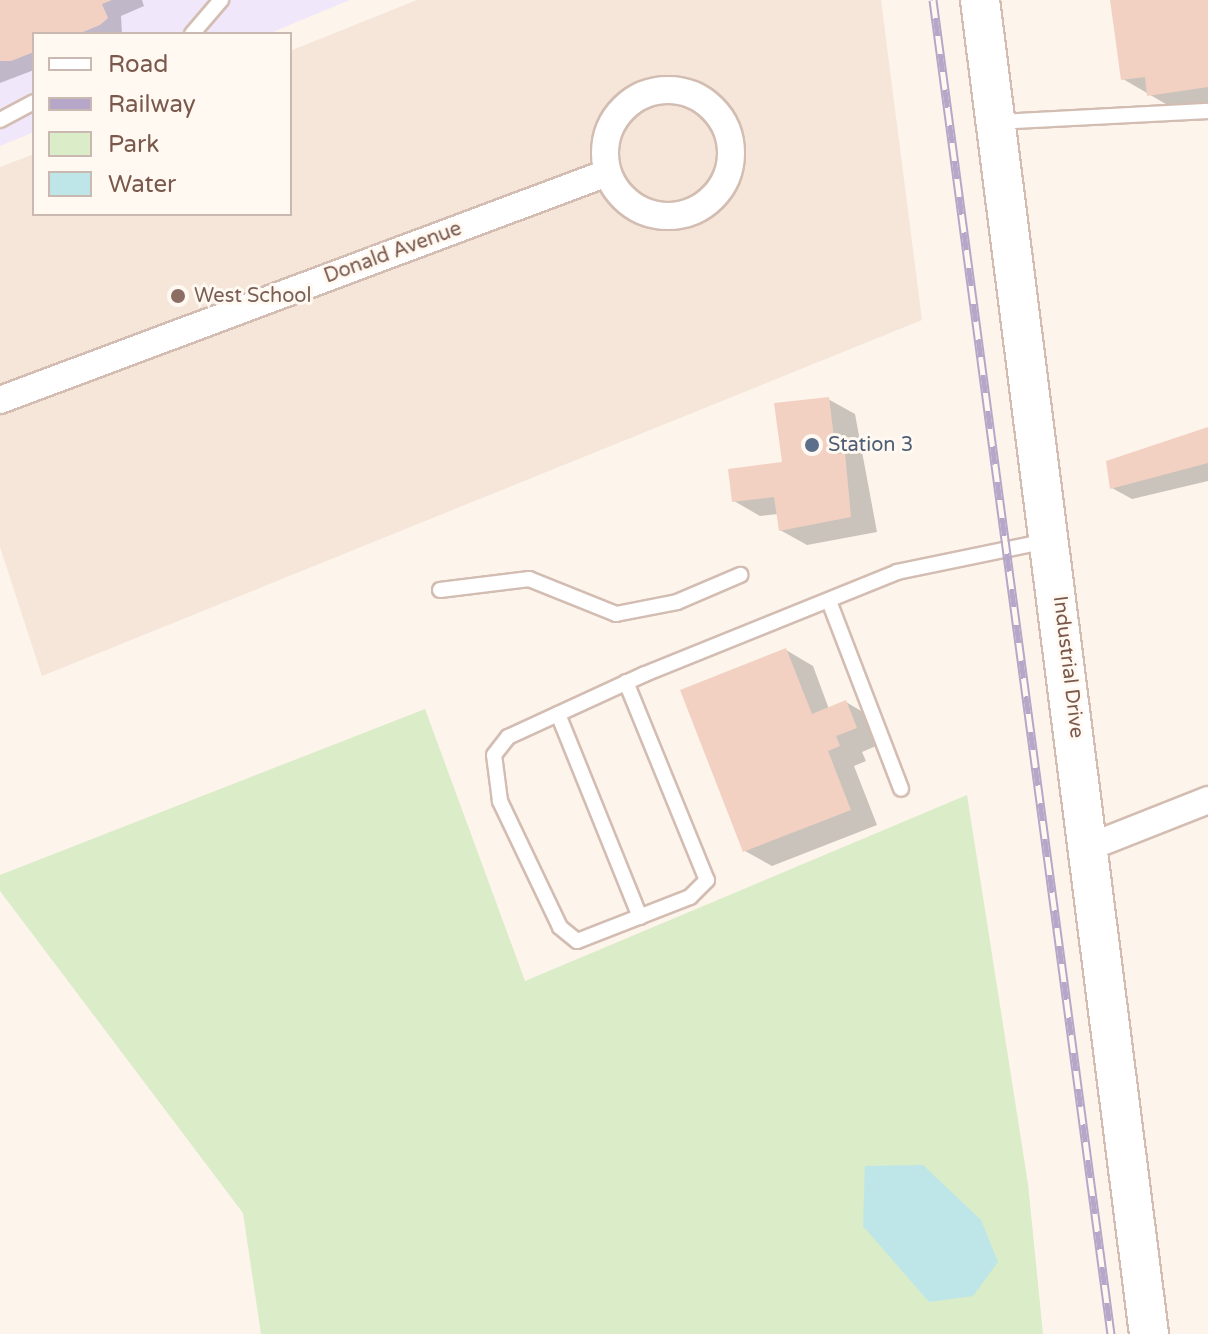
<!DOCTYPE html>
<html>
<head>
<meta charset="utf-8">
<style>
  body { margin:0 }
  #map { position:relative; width:1208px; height:1334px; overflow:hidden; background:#fdf4eb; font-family:"Varela Round",sans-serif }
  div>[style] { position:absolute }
  .residential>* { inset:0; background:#f5e6d9 }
  .education>* { inset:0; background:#f1e7fa }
  .green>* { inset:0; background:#daecc8 }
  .water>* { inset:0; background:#bee6e8 }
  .shadow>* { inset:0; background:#0003 }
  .building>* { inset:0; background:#f3d1c2 }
  .roads { filter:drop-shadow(2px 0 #d3bdb2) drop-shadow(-2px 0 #d3bdb2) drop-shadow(0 2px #d3bdb2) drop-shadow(0 -2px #d3bdb2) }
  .service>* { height:14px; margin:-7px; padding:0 7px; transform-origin:7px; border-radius:7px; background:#fff }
  .minor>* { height:26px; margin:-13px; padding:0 13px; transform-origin:13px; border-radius:13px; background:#fff }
  .minor>.ring { margin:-13px; padding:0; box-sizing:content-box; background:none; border:26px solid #fff; border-radius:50% }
  .secondary>* { height:38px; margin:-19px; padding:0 19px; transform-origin:19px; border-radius:19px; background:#fff }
  .rail>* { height:9px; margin-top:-4.5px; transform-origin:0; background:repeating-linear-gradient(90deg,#fff9f2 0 18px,#b6a7c9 0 36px); box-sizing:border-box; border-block:2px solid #b6a7c9 }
  .dots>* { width:22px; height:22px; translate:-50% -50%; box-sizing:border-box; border:4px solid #fff9f2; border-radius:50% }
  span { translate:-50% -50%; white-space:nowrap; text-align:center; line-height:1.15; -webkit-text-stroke:6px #fff9f2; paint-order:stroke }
  .street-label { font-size:20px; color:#7a584c }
  .education-label { font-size:20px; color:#785e54 }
  .left { translate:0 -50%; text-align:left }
  .service-label { font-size:20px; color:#4e5e75 }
  .legend { position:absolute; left:32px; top:32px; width:260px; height:184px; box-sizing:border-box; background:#fff9f2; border:2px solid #cab9b0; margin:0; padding:10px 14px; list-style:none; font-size:24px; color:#7a584c }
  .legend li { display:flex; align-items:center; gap:16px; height:40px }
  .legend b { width:40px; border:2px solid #cab9b0 }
</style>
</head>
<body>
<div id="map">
  <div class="residential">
    <i style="clip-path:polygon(417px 0,881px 0,922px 320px,42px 676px,0 547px,0 167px,34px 154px,34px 214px,290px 214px,290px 51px)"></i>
  </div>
  <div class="education">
    <i style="clip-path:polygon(0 0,350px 0,268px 34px,34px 34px,34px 132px,0 146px)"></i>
  </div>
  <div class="green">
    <i style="clip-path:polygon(425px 709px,525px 981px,967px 795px,1028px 1184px,1043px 1334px,261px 1334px,243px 1213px,0 891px,0 875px)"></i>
  </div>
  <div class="water">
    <i style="clip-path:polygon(923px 1165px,981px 1220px,998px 1262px,973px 1296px,929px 1302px,863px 1226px,865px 1166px)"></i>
  </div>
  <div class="shadow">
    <i style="clip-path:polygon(0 0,142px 0,144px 6px,121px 16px,122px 34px,34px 34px,34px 70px,0 83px)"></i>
    <i style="clip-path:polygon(1112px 0,1208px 0,1208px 105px,1176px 110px,1123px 79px)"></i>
    <i style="clip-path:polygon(828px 399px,855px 414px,877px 532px,807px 545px,780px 530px,778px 514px,760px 516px,734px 501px,784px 463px)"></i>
    <i style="clip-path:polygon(1208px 433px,1208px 481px,1132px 499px,1112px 488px)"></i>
    <i style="clip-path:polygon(786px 650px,813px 666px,829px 709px,846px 702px,873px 718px,883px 743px,862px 752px,866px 761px,854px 766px,877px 825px,772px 866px,745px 851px)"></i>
  </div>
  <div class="building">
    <i style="clip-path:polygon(0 0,112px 0,102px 4px,108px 18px,100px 25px,78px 34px,34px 34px,34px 52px,11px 61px,0 61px)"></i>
    <i style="clip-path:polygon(1110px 0,1208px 0,1208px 87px,1147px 96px,1145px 77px,1121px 80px)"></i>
    <i style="clip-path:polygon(829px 397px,836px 454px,845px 453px,851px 517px,779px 531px,774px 497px,732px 502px,728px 469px,782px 462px,774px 403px)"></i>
    <i style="clip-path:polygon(1208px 427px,1208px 463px,1110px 489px,1106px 461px)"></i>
    <i style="clip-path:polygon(786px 648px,812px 714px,846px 700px,857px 728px,836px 736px,840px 746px,828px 751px,851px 810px,743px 852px,680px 690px)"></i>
  </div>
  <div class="roads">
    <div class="service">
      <i style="left:192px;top:34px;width:45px;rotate:-49.5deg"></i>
      <i style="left:0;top:120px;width:38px;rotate:-28deg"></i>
      <i style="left:997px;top:122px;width:211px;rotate:-3deg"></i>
      <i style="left:440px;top:590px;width:90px;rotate:-7deg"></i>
      <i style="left:529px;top:579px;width:94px;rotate:21.9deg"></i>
      <i style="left:616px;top:614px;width:62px;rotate:-11.1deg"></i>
      <i style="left:677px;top:602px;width:69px;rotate:-23.2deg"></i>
      <i style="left:829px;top:601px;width:201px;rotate:69deg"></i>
      <i style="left:626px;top:682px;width:214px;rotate:67.8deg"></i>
      <i style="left:707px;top:880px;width:24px;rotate:135deg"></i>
      <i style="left:690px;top:897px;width:121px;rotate:158.7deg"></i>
      <i style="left:577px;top:941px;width:22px;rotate:-141deg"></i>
      <i style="left:560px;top:927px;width:140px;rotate:-115.5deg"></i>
      <i style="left:500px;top:801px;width:46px;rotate:-97.4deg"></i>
      <i style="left:494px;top:755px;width:23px;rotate:-52deg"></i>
      <i style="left:508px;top:737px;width:151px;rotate:-24.7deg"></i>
      <i style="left:645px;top:674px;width:272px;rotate:-22deg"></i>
      <i style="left:897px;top:572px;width:153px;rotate:-11.7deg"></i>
      <i style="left:558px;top:714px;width:219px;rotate:68deg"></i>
    </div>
    <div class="minor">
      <i class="ring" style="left:605px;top:90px;width:100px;height:100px"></i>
      <i style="left:0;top:400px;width:648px;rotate:-20.5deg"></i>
      <i style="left:1092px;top:846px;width:125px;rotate:-21.6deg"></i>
    </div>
    <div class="secondary">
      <i style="left:980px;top:0;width:1345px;rotate:82.78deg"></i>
    </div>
  </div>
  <div class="rail">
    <i style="left:933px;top:0;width:1346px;rotate:82.4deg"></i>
  </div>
  <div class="dots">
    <i style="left:178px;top:296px;background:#8d6e63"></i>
    <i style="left:812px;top:445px;background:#5c6f8a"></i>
  </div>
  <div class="street-label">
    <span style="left:393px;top:253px;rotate:-20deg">Donald Avenue</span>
    <span style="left:1068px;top:667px;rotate:83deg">Industrial Drive</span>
  </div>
  <div class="education-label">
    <span class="left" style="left:194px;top:296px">West School</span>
  </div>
  <div class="service-label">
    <span class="left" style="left:828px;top:445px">Station 3</span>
  </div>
  <ul class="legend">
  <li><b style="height:10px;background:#fff"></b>Road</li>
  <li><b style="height:10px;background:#b6a7c9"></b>Railway</li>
  <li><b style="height:22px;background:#daecc8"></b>Park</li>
  <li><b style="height:22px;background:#bee6e8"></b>Water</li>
  </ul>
</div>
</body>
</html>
